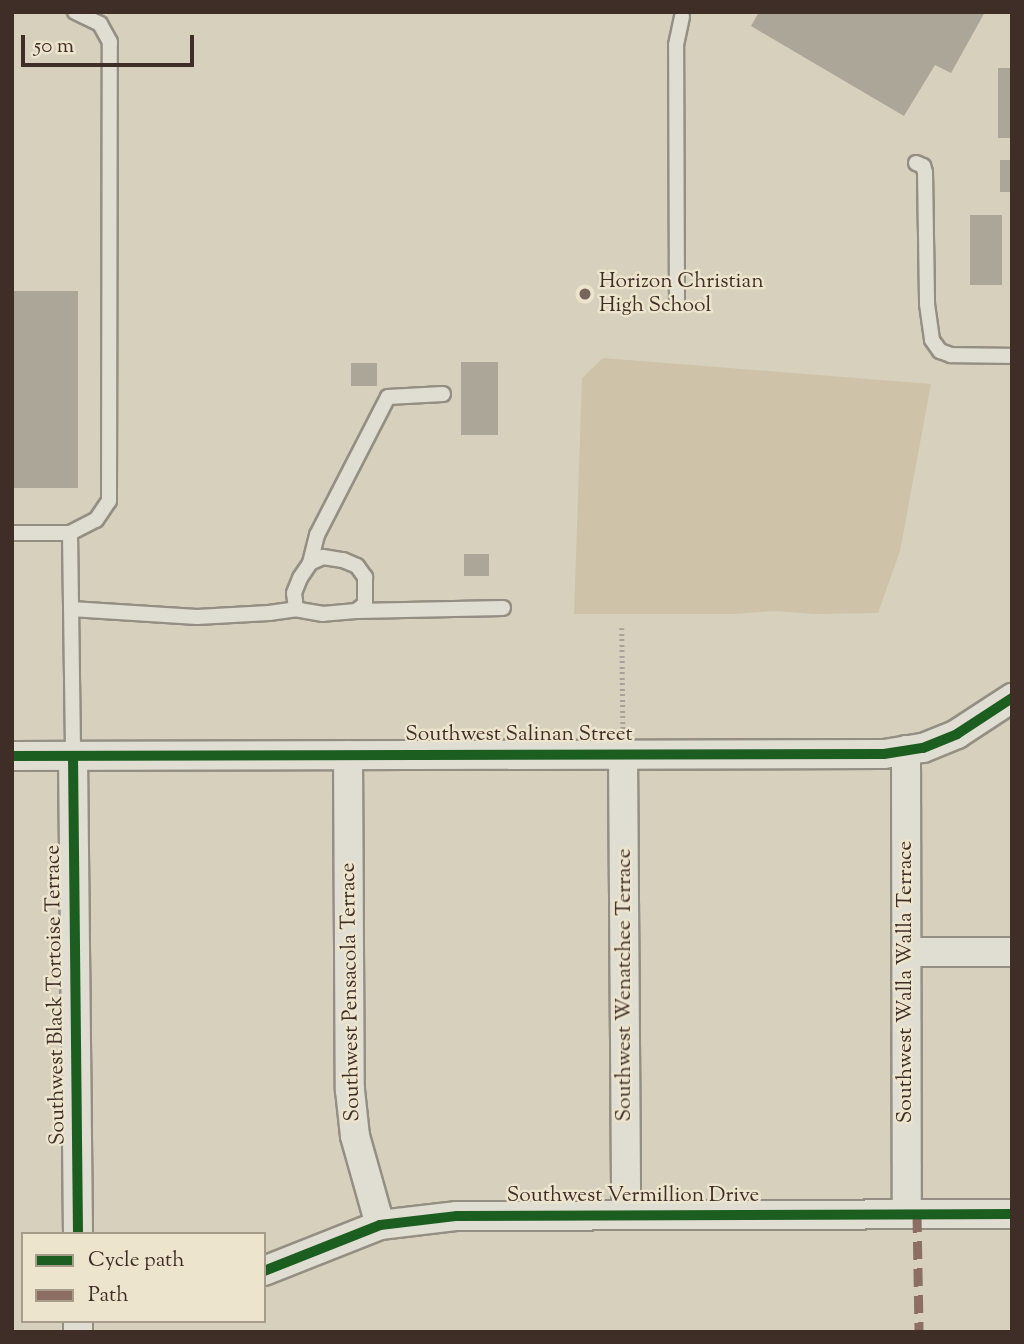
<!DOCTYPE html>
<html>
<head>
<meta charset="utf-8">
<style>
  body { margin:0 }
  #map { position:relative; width:1024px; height:1344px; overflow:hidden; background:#d7d0bc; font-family:"Sorts Mill Goudy",serif }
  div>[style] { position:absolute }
  .green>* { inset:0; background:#cec3a9 }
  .building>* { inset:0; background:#aca698; transform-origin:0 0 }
  .path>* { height:4.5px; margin-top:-2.25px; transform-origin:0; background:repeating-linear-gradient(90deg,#a7a199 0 2px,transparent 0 5.5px) }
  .roads { filter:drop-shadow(2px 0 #948e83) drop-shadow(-2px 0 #948e83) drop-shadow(0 2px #948e83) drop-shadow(0 -2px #948e83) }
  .lane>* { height:14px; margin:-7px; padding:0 7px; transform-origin:7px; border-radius:7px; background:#e0ddd2 }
  .street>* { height:28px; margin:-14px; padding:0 14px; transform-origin:14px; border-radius:14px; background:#e0ddd2 }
  .quiet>* { height:9px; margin-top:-4.5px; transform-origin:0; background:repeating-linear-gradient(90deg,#8d6e63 0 18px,transparent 0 27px) }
  .cycleway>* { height:10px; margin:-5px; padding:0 5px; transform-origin:5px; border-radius:5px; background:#1b5e20 }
  .dots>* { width:19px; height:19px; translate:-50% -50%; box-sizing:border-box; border:4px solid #ece4cc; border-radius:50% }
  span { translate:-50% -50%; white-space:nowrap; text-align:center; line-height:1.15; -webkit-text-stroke:5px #ece4cc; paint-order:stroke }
  .poi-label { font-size:21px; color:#3f2d27 }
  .left { translate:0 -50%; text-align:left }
  .street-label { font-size:21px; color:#3f2d27 }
  .frame { position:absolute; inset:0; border:14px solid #3f2d27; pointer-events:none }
  .legend { position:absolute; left:21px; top:1232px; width:245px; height:91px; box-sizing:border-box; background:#ece4cc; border:2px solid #a79b8a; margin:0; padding:9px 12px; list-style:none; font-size:21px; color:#3f2d27 }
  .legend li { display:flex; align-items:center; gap:14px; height:35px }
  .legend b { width:35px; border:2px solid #a79b8a }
  .scale { position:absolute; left:21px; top:35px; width:173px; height:32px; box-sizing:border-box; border:4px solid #3f2d27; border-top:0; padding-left:9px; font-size:21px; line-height:24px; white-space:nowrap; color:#3f2d27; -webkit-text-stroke:5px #ece4cc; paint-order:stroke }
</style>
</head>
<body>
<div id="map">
  <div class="green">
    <i style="clip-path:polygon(603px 358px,931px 384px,900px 551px,878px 613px,815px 614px,773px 611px,734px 614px,574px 614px,582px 378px)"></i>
  </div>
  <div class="building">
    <i style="clip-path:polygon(759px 12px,985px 12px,951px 73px,935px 65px,904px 116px,751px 26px)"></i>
    <i style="left:998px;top:68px;width:14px;height:70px"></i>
    <i style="left:1000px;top:160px;width:12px;height:32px"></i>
    <i style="left:970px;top:215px;width:32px;height:70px"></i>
    <i style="left:78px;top:291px;width:197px;height:66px;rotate:90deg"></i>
    <i style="left:461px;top:362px;width:37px;height:73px"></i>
    <i style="left:351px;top:363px;width:26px;height:23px"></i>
    <i style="left:464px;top:554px;width:25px;height:22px"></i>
  </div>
  <div class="path">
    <i style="left:622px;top:628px;width:104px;rotate:89.4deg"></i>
  </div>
  <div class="roads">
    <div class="lane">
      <i style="left:916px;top:163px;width:8px;rotate:23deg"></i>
      <i style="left:923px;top:166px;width:6px;rotate:72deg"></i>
      <i style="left:925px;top:172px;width:132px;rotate:89.1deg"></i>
      <i style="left:927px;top:304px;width:36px;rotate:82deg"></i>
      <i style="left:932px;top:340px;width:14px;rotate:54deg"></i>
      <i style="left:940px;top:351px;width:12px;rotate:20deg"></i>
      <i style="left:951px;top:355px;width:61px;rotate:0.9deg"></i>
      <i style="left:677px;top:303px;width:258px;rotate:-90.2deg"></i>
      <i style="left:676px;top:45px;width:29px;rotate:-78deg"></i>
      <i style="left:12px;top:533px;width:58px"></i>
      <i style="left:70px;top:533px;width:29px;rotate:-27deg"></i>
      <i style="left:96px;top:520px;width:23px;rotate:-56deg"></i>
      <i style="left:109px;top:501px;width:459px;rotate:-89.9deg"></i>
      <i style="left:110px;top:42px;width:21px;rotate:-119deg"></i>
      <i style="left:100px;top:24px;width:28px;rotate:-154deg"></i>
      <i style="left:70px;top:533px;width:223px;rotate:89.2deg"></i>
      <i style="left:310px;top:563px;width:29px;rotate:-76deg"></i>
      <i style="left:317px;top:535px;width:155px;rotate:-62.8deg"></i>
      <i style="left:388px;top:397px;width:55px;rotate:-3.1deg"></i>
      <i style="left:71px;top:609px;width:126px;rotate:3.6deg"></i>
      <i style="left:197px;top:617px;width:72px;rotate:-3.2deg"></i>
      <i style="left:269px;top:613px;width:27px;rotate:-8deg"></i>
      <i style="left:296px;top:609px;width:16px;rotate:-97deg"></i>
      <i style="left:294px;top:593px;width:16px;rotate:-68deg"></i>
      <i style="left:300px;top:578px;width:18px;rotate:-56deg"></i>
      <i style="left:310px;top:563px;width:14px;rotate:-25deg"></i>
      <i style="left:323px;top:557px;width:20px;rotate:9deg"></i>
      <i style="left:343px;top:560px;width:15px;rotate:23deg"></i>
      <i style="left:357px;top:566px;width:14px;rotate:54deg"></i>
      <i style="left:365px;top:577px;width:27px;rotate:90deg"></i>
      <i style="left:365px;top:604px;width:11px;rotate:142deg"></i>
      <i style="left:356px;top:611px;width:33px;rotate:175deg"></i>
      <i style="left:323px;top:614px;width:27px;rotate:-170deg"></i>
      <i style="left:356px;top:611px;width:147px;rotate:-1.2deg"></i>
    </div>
    <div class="street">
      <i style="left:906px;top:750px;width:464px;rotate:89.9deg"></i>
      <i style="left:348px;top:755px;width:335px;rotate:89.7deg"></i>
      <i style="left:350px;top:1090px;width:46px;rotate:83.8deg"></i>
      <i style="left:355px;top:1136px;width:92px;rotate:74.3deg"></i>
      <i style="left:623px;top:755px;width:460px;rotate:89.6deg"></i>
      <i style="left:12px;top:756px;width:872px;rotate:-0.13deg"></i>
      <i style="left:884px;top:754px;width:39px;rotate:-9deg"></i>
      <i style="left:923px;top:748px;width:37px;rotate:-22deg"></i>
      <i style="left:957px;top:734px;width:66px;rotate:-33.2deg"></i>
      <i style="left:73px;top:756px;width:478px;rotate:89.4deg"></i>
      <i style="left:906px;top:952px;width:106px"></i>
      <i style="left:264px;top:1271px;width:125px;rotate:-21.6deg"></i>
      <i style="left:380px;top:1225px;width:78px;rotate:-6.7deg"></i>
      <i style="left:457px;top:1216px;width:555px;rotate:-0.21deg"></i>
      <i style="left:78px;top:1332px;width:11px;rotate:-90deg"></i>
    </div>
  </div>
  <div class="quiet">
    <i style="left:917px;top:1214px;width:118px;rotate:89deg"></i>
  </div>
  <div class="cycleway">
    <i style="left:12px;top:756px;width:872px;rotate:-0.13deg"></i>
    <i style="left:884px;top:754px;width:39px;rotate:-9deg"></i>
    <i style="left:923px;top:748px;width:37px;rotate:-22deg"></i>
    <i style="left:957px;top:734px;width:66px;rotate:-33.2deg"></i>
    <i style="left:73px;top:756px;width:478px;rotate:89.4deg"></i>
    <i style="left:264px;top:1271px;width:125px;rotate:-21.6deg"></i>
    <i style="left:380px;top:1225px;width:78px;rotate:-6.7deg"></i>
    <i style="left:457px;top:1216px;width:555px;rotate:-0.21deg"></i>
  </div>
  <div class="dots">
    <i style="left:585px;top:294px;background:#74665b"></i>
  </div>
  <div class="poi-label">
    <span class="left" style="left:599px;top:294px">Horizon Christian<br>High School</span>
  </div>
  <div class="street-label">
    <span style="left:519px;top:735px">Southwest Salinan Street</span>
    <span style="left:906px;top:982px;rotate:-90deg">Southwest Walla Walla Terrace</span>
    <span style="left:625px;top:985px;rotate:-90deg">Southwest Wenatchee Terrace</span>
    <span style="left:351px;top:992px;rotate:-91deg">Southwest Pensacola Terrace</span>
    <span style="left:56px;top:995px;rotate:-91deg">Southwest Black Tortoise Terrace</span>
    <span style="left:633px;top:1196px">Southwest Vermillion Drive</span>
  </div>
  <div class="frame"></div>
  <ul class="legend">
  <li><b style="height:9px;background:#1b5e20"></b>Cycle path</li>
  <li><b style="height:9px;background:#8d6e63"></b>Path</li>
  </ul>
  <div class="scale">50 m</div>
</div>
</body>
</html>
